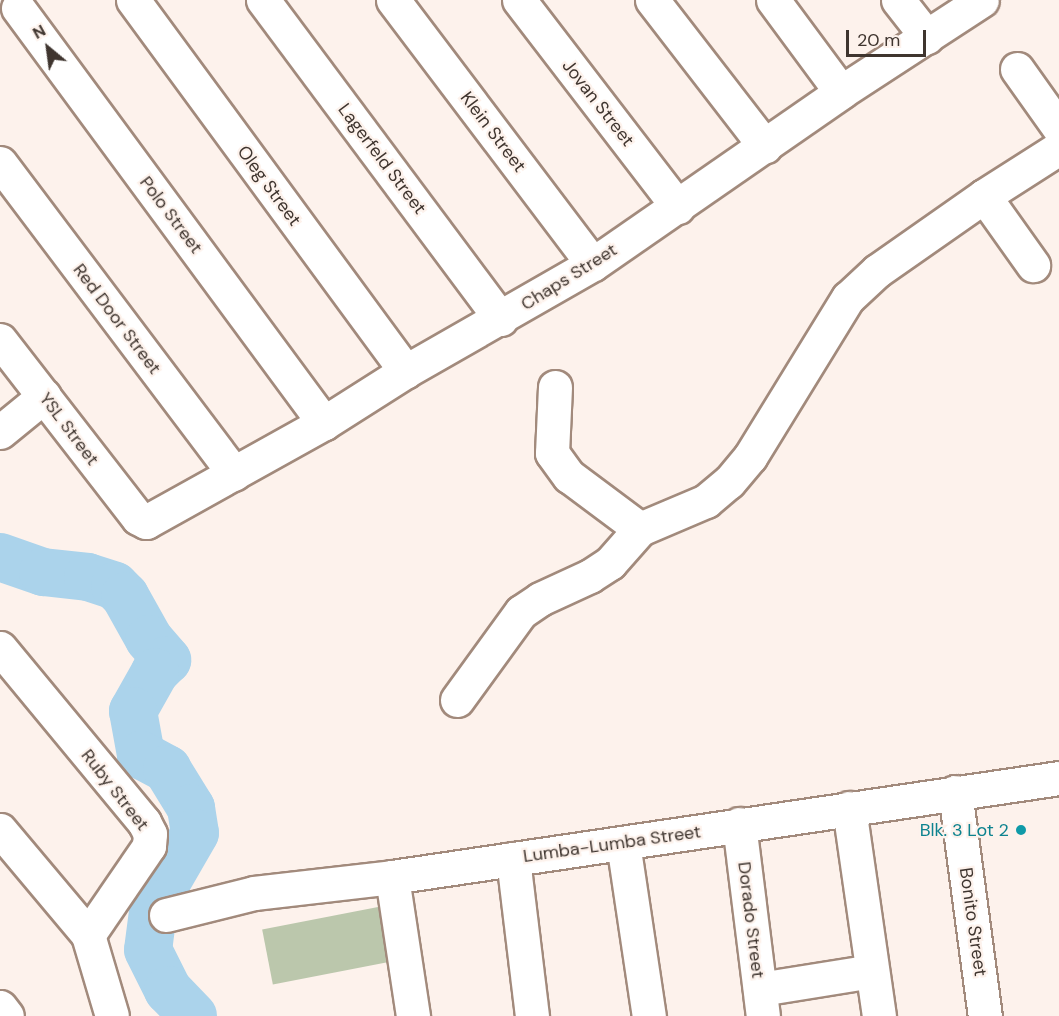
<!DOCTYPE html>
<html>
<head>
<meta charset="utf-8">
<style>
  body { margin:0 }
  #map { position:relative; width:1059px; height:1016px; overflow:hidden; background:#fdf2ec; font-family:"DM Sans",sans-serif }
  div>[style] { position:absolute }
  .green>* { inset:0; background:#bbc7ac; transform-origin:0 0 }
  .river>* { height:48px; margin:-24px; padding:0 24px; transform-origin:24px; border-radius:24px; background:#abd3eb }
  .roads { filter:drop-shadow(2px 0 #a28a7c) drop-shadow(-2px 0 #a28a7c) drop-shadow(0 2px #a28a7c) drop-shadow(0 -2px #a28a7c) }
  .minor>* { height:33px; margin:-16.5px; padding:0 16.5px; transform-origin:16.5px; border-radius:16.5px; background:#fff }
  .dots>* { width:16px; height:16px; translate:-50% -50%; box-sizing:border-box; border:3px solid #fdf2ec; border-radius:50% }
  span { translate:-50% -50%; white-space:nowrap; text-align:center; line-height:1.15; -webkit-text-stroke:4.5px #fdf2ec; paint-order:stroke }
  .street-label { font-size:18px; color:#3f352f }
  .culture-label { font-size:18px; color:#0d838f }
  .right { translate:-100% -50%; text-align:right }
  .north { position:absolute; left:18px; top:18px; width:60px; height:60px; -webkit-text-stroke:4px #fdf2ec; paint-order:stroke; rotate:331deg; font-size:16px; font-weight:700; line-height:24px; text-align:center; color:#3f352f }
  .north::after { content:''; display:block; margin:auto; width:21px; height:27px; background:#3f352f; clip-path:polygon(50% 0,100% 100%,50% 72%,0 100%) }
  .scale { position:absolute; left:846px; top:30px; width:80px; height:27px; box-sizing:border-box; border:3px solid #3f352f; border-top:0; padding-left:8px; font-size:18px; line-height:21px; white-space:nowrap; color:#3f352f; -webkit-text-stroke:4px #fdf2ec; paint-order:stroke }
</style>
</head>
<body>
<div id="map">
  <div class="green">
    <i style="left:378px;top:907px;width:56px;height:118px;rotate:79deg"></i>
  </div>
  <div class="river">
    <i style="left:0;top:557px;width:46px;rotate:19.2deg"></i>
    <i style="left:43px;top:572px;width:45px;rotate:6.3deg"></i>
    <i style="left:88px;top:577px;width:28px;rotate:18deg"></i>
    <i style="left:115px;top:586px;width:14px;rotate:45deg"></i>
    <i style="left:125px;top:596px;width:49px;rotate:60.8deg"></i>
    <i style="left:149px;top:639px;width:28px;rotate:49deg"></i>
    <i style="left:167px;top:660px;width:17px;rotate:135deg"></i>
    <i style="left:155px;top:672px;width:45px;rotate:119.4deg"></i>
    <i style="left:133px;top:711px;width:45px;rotate:79.7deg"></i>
    <i style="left:141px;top:755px;width:30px;rotate:28deg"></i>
    <i style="left:167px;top:769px;width:46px;rotate:58.4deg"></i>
    <i style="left:191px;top:808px;width:25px;rotate:81deg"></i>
    <i style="left:195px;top:833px;width:82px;rotate:120deg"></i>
    <i style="left:154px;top:904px;width:46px;rotate:97.4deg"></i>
    <i style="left:148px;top:950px;width:45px;rotate:63.4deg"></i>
    <i style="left:168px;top:990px;width:36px;rotate:46deg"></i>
  </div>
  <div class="roads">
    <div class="minor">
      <i style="left:133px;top:0;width:461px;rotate:53.7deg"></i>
      <i style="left:263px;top:0;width:398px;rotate:53.3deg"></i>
      <i style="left:393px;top:0;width:331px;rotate:52.9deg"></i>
      <i style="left:519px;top:0;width:261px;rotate:52.5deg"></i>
      <i style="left:652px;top:0;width:185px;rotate:52.3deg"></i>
      <i style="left:773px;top:0;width:114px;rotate:53.5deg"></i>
      <i style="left:898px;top:0;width:47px;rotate:51.9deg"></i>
      <i style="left:18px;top:8px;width:516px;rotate:53.6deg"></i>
      <i style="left:1017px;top:69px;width:72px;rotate:54.6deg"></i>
      <i style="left:0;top:163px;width:389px;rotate:53deg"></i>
      <i style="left:984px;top:196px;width:85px;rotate:54.6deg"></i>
      <i style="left:0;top:340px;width:225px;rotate:52.2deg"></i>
      <i style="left:138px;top:518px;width:9px;rotate:27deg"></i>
      <i style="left:146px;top:522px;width:204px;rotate:-29.1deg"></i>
      <i style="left:324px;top:423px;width:97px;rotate:-32.4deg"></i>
      <i style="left:406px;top:371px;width:215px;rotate:-29.8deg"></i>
      <i style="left:593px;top:264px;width:302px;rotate:-34.7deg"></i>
      <i style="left:841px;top:92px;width:168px;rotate:-33.1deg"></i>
      <i style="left:555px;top:387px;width:66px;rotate:92.6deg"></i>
      <i style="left:552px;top:453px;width:29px;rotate:54deg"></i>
      <i style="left:569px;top:476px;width:89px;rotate:36.7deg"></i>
      <i style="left:0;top:432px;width:57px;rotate:-39.3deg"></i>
      <i style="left:0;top:648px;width:226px;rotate:50.4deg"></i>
      <i style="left:144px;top:822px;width:13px;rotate:63deg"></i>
      <i style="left:150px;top:834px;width:12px;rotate:95deg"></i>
      <i style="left:149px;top:846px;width:108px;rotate:124.4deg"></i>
      <i style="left:88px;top:935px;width:84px;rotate:73.5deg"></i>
      <i style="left:457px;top:700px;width:109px;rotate:-54deg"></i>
      <i style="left:521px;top:612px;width:23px;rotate:-34deg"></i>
      <i style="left:540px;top:599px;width:55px;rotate:-24.7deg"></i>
      <i style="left:590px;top:576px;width:24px;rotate:-33deg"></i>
      <i style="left:610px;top:563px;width:45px;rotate:-48.6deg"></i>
      <i style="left:640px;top:529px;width:72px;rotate:-23deg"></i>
      <i style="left:706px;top:501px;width:30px;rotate:-40deg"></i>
      <i style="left:729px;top:482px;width:33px;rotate:-50deg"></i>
      <i style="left:750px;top:457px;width:187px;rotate:-58.4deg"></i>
      <i style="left:848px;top:298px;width:40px;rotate:-43deg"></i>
      <i style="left:877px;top:271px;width:131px;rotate:-35deg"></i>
      <i style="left:984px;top:196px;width:89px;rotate:-32.6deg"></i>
      <i style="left:955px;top:792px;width:226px;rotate:82.4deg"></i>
      <i style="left:849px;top:808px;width:210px;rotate:81.8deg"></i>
      <i style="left:739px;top:824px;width:193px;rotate:82.9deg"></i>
      <i style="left:0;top:830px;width:137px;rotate:50deg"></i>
      <i style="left:623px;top:843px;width:175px;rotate:81.5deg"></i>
      <i style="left:513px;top:859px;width:158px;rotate:83.1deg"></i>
      <i style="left:392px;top:877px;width:141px;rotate:81.4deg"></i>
      <i style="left:166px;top:915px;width:91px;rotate:-14deg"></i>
      <i style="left:254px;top:893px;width:139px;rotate:-6.6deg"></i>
      <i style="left:392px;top:877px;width:674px;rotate:-8.44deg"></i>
      <i style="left:760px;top:989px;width:113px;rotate:-9.1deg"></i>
      <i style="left:0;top:1007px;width:11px;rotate:52deg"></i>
    </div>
  </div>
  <div class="dots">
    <i style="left:1021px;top:830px;background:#0f9aa8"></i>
  </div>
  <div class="street-label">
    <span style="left:598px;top:103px;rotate:52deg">Jovan Street</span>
    <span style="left:493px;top:132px;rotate:53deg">Klein Street</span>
    <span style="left:382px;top:159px;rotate:53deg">Lagerfeld Street</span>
    <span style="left:269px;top:186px;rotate:54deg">Oleg Street</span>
    <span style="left:171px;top:215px;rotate:53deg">Polo Street</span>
    <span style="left:569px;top:277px;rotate:-32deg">Chaps Street</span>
    <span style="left:117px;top:319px;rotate:53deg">Red Door Street</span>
    <span style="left:69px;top:429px;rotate:53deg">YSL Street</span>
    <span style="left:115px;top:790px;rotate:52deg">Ruby Street</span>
    <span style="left:612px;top:844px;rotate:-8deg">Lumba-Lumba Street</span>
    <span style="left:751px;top:920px;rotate:83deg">Dorado Street</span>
    <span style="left:973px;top:922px;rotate:82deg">Bonito Street</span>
  </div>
  <div class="culture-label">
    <span class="right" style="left:1009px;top:830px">Blk. 3 Lot 2</span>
  </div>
  <div class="north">N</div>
  <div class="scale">20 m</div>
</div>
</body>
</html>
